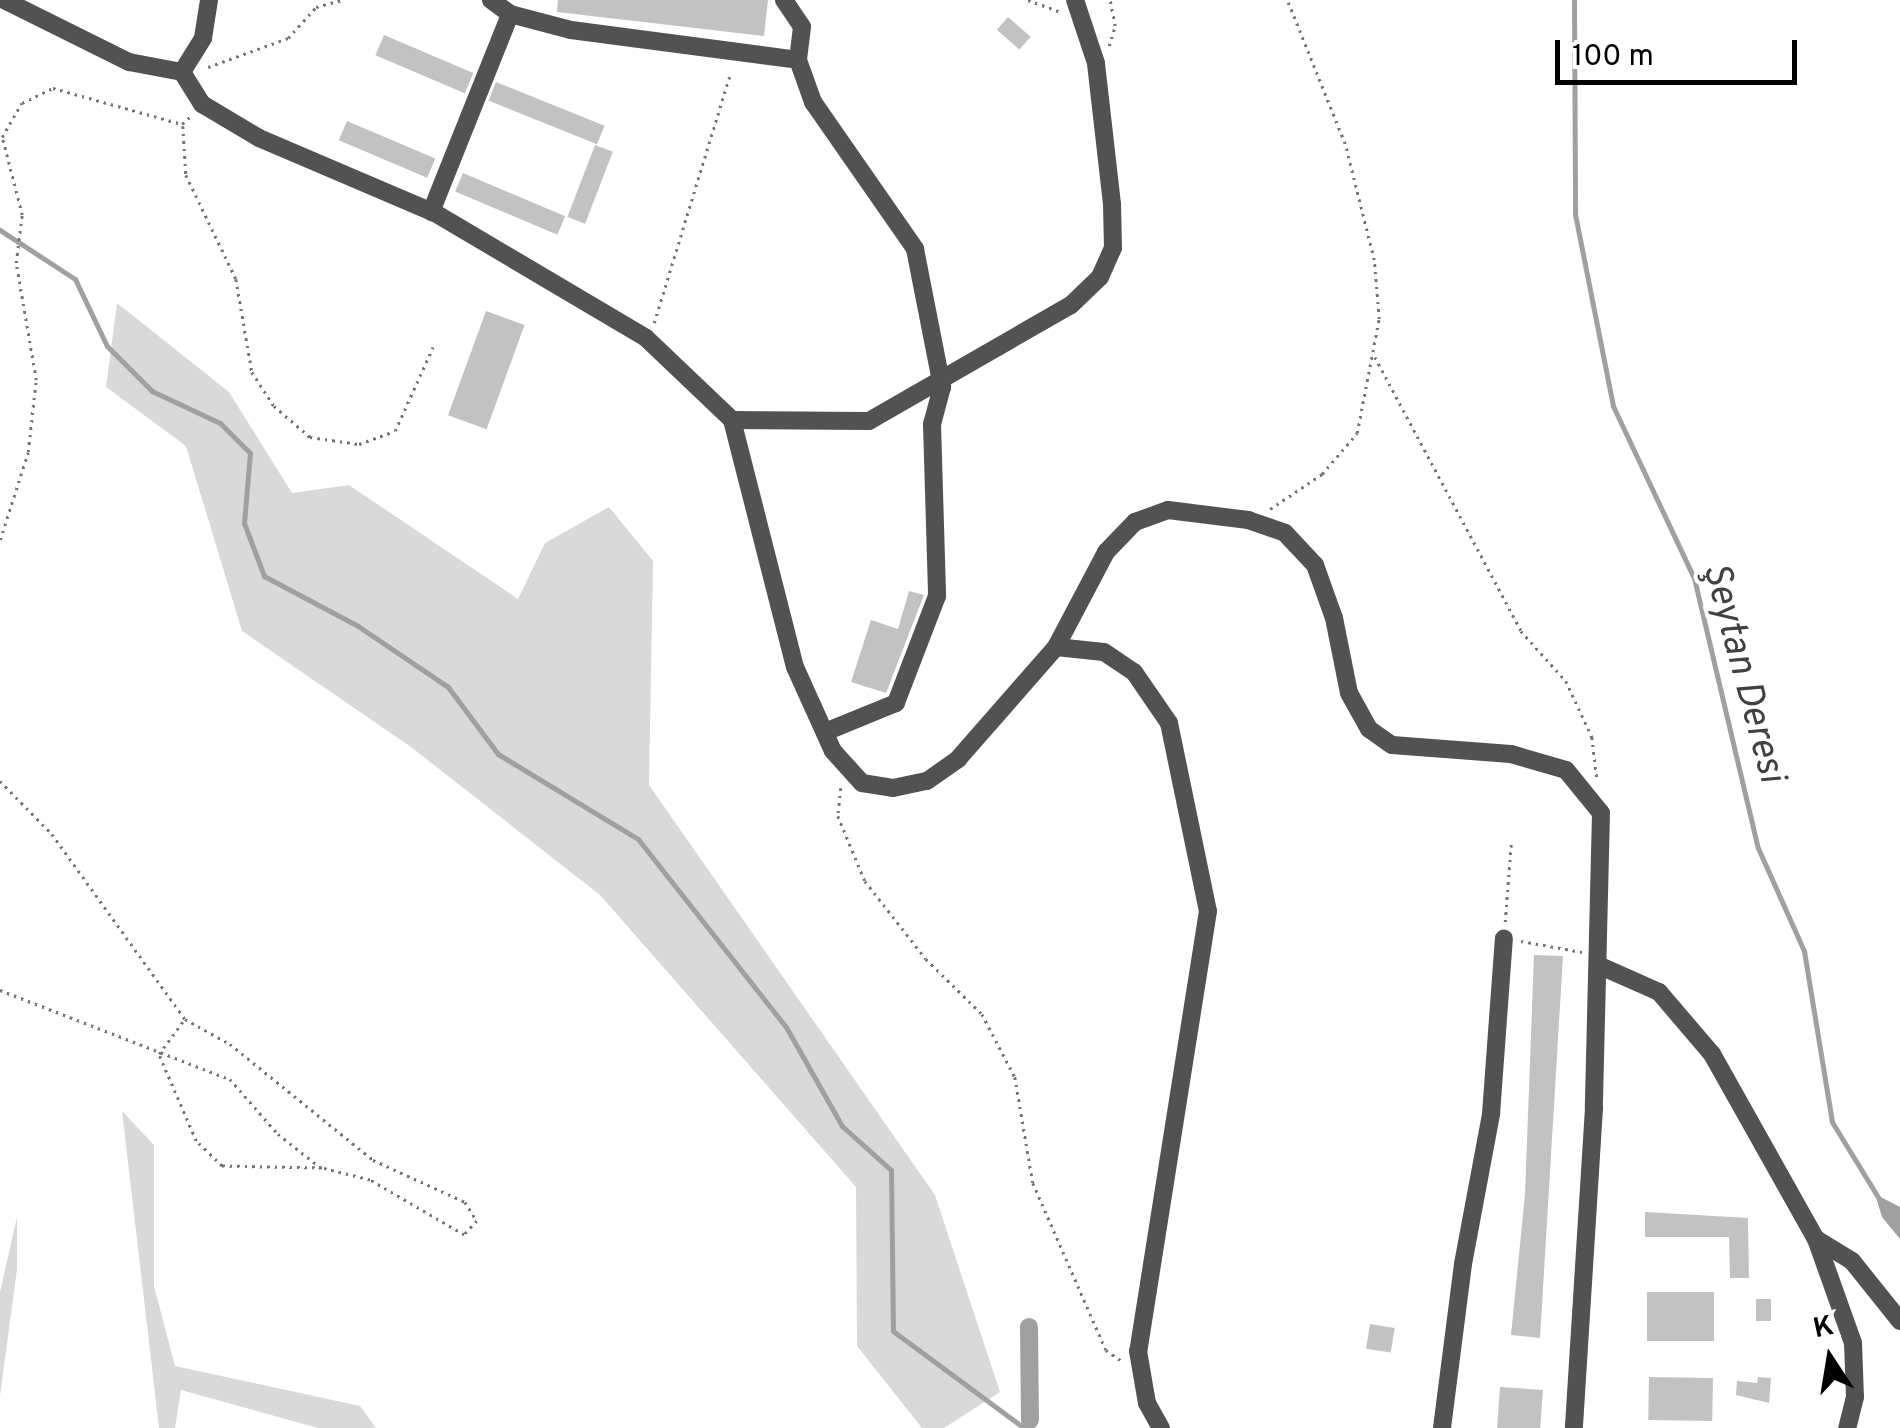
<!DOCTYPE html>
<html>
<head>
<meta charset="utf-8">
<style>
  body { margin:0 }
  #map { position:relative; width:1900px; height:1428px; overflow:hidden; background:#fff; font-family:Overpass,sans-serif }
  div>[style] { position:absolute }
  .green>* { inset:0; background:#d9d9d9 }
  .water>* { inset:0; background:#a0a0a0 }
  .stream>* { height:5px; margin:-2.5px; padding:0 2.5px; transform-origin:2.5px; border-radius:2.5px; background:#a0a0a0 }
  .canal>* { height:18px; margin:-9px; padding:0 9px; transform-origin:9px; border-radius:9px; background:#a0a0a0 }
  .building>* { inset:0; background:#c2c2c2; transform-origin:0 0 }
  .path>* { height:2.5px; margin-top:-1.25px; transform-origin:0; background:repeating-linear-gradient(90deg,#747474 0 2.5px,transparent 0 7.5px) }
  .minor>* { height:18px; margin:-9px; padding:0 9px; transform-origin:9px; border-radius:9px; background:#525252 }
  span { translate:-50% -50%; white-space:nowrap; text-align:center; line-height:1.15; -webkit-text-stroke:8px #fff; paint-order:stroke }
  .water-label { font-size:38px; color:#414141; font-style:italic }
  .north { position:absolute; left:1780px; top:1308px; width:100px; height:100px; -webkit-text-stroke:8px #fff; paint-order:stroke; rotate:348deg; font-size:28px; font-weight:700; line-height:40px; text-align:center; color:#000 }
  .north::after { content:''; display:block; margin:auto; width:35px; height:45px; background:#000; clip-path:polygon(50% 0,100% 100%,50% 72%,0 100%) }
  .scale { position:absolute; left:1555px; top:40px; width:242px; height:45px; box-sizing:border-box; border:5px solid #000; border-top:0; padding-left:12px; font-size:30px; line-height:35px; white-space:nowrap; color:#000; -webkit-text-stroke:8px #fff; paint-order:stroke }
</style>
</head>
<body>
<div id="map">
  <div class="green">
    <i style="clip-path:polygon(117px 303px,229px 392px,292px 493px,349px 485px,518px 599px,545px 543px,609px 507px,653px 561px,649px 785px,935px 1195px,1000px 1392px,944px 1428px,922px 1428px,857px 1346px,856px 1187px,600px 895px,411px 747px,242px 631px,186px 446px,106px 387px)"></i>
    <i style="clip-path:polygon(122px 1111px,154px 1145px,154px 1286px,175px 1366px,360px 1406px,376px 1428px,318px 1428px,181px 1390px,175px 1428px,159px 1428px)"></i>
    <i style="clip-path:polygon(17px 1217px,17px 1269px,0 1396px,0 1292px)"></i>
  </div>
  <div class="water">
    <i style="clip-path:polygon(1875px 1194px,1900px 1207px,1900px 1239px,1882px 1217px)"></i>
  </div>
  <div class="stream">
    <i style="left:1574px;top:0;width:214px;rotate:89.7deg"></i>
    <i style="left:1575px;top:214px;width:196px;rotate:78.8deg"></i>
    <i style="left:1613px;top:406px;width:190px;rotate:64.8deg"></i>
    <i style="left:1694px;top:578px;width:277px;rotate:76.7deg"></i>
    <i style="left:1758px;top:848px;width:113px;rotate:65.9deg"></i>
    <i style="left:1804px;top:951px;width:173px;rotate:80.7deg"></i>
    <i style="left:1832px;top:1122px;width:88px;rotate:58.5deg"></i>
    <i style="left:0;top:230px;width:90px;rotate:33.2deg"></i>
    <i style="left:75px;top:279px;width:74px;rotate:64.5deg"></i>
    <i style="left:107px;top:346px;width:64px;rotate:45deg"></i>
    <i style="left:152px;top:391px;width:75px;rotate:25.2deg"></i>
    <i style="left:220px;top:423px;width:42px;rotate:45deg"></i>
    <i style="left:250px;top:453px;width:70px;rotate:94.9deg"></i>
    <i style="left:244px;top:523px;width:57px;rotate:69.3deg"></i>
    <i style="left:264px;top:576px;width:106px;rotate:28deg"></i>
    <i style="left:358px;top:626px;width:109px;rotate:34.1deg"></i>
    <i style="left:448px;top:687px;width:84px;rotate:53.3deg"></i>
    <i style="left:498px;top:754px;width:164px;rotate:31.3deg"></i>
    <i style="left:638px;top:839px;width:239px;rotate:51.8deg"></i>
    <i style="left:786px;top:1027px;width:114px;rotate:60.5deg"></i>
    <i style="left:842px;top:1126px;width:66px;rotate:41.9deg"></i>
    <i style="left:891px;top:1170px;width:161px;rotate:89.3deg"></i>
    <i style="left:893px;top:1331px;width:163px;rotate:36.5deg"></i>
  </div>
  <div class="canal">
    <i style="left:1029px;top:1327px;width:93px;rotate:89.4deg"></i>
  </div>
  <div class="building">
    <i style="clip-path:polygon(558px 0,768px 0,764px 36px,557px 12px)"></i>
    <i style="left:1008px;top:17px;width:30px;height:17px;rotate:41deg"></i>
    <i style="left:384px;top:35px;width:97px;height:22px;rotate:23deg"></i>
    <i style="left:496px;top:82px;width:117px;height:20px;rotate:22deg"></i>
    <i style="left:347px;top:121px;width:96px;height:21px;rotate:23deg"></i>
    <i style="left:595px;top:145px;width:19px;height:77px;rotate:21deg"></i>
    <i style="left:463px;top:173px;width:111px;height:20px;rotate:23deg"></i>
    <i style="left:486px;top:311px;width:41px;height:111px;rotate:20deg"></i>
    <i style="clip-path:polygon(909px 591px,924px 595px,886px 693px,851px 682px,871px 620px,898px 629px)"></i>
    <i style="clip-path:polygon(1534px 955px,1563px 956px,1540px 1338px,1511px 1335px,1525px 1194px)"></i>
    <i style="clip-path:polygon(1645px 1212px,1748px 1218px,1749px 1278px,1730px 1278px,1729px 1237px,1645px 1237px)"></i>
    <i style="left:1647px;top:1292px;width:67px;height:49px"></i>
    <i style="left:1756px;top:1299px;width:15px;height:22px"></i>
    <i style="left:1370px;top:1324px;width:25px;height:25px;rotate:9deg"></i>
    <i style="left:1649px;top:1377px;width:64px;height:43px;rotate:1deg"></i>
    <i style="clip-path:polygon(1758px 1377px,1771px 1378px,1769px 1403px,1736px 1395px,1737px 1381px,1757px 1383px)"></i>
    <i style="left:1500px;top:1387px;width:43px;height:41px;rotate:4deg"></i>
  </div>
  <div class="path">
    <i style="left:1028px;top:0;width:33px;rotate:20deg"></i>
    <i style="left:1109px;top:46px;width:21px;rotate:-73deg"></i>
    <i style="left:1115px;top:26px;width:26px;rotate:-101deg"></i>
    <i style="left:208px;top:67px;width:85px;rotate:-19.9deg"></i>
    <i style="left:288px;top:38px;width:42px;rotate:-47.9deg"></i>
    <i style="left:316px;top:7px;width:28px;rotate:-15deg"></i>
    <i style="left:183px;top:126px;width:49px;rotate:86.5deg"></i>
    <i style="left:186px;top:175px;width:115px;rotate:64.3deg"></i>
    <i style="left:236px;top:279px;width:94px;rotate:80.2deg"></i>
    <i style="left:252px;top:372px;width:40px;rotate:57.1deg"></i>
    <i style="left:274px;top:406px;width:48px;rotate:40.7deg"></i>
    <i style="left:310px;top:437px;width:49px;rotate:8.1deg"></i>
    <i style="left:359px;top:444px;width:38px;rotate:-20deg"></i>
    <i style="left:395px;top:431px;width:92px;rotate:-65.7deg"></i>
    <i style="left:654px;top:323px;width:260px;rotate:-73deg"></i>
    <i style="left:1375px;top:357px;width:310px;rotate:61.9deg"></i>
    <i style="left:1521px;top:631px;width:67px;rotate:48deg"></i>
    <i style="left:1566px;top:681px;width:62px;rotate:65.1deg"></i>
    <i style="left:1592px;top:737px;width:42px;rotate:83.2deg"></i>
    <i style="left:1270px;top:509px;width:63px;rotate:-33.9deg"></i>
    <i style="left:1322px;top:474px;width:54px;rotate:-49.5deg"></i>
    <i style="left:1357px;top:433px;width:116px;rotate:-79.1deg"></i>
    <i style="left:1379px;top:319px;width:59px;rotate:-94.8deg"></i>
    <i style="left:1374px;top:260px;width:120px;rotate:-104deg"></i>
    <i style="left:1345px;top:144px;width:155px;rotate:-111.9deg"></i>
    <i style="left:0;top:540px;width:92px;rotate:-72.3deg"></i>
    <i style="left:28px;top:452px;width:72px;rotate:-83.7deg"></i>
    <i style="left:36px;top:380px;width:119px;rotate:-99.7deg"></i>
    <i style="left:16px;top:263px;width:48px;rotate:-82.9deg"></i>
    <i style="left:22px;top:215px;width:81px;rotate:-104.4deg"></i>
    <i style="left:2px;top:137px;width:39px;rotate:-60deg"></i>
    <i style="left:22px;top:103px;width:34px;rotate:-26deg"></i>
    <i style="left:53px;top:88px;width:134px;rotate:15.6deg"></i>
    <i style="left:182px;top:124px;width:12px;rotate:-42deg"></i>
    <i style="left:0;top:781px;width:74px;rotate:45.5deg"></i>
    <i style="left:52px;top:834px;width:228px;rotate:54.3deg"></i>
    <i style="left:185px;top:1019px;width:51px;rotate:29.1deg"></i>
    <i style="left:230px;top:1044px;width:184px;rotate:39deg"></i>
    <i style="left:373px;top:1160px;width:101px;rotate:24.5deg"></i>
    <i style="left:465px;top:1202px;width:22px;rotate:58deg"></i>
    <i style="left:477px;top:1221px;width:19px;rotate:133deg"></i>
    <i style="left:464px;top:1235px;width:109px;rotate:-149.7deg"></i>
    <i style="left:370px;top:1180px;width:49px;rotate:-166deg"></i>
    <i style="left:322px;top:1168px;width:100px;rotate:-178.9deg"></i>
    <i style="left:222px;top:1166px;width:36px;rotate:-136deg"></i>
    <i style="left:196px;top:1141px;width:94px;rotate:-113.3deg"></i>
    <i style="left:841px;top:788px;width:28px;rotate:96deg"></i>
    <i style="left:838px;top:816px;width:70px;rotate:67.4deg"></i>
    <i style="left:865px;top:881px;width:99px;rotate:52deg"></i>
    <i style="left:926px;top:959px;width:78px;rotate:44.5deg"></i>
    <i style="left:982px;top:1014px;width:71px;rotate:62.4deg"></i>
    <i style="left:1015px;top:1077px;width:108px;rotate:80.4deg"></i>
    <i style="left:1033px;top:1183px;width:182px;rotate:66.4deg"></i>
    <i style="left:1106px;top:1350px;width:21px;rotate:35deg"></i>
    <i style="left:1505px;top:922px;width:78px;rotate:-85.6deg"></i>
    <i style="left:1521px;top:941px;width:62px;rotate:10.2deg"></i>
    <i style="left:0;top:990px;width:247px;rotate:21.2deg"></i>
    <i style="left:230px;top:1079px;width:73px;rotate:48.9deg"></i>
    <i style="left:278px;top:1134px;width:55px;rotate:38.3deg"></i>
    <i style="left:159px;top:1054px;width:42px;rotate:-53.7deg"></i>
  </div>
  <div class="minor">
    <i style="left:4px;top:0;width:140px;rotate:26.4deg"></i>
    <i style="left:129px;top:62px;width:54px;rotate:10.7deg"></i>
    <i style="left:182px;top:72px;width:38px;rotate:58deg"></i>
    <i style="left:202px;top:104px;width:66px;rotate:30.8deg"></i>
    <i style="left:259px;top:138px;width:191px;rotate:23.1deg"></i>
    <i style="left:435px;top:213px;width:245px;rotate:30.6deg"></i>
    <i style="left:646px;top:338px;width:119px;rotate:43.6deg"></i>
    <i style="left:732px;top:420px;width:255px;rotate:75.7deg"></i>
    <i style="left:795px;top:667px;width:92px;rotate:65.7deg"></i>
    <i style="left:833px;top:751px;width:43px;rotate:47.8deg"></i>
    <i style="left:862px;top:783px;width:31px;rotate:9deg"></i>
    <i style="left:893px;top:788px;width:35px;rotate:-12deg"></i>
    <i style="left:927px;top:781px;width:38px;rotate:-35deg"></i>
    <i style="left:958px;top:759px;width:149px;rotate:-48.8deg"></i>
    <i style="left:1056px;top:647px;width:48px;rotate:5.9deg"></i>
    <i style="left:1104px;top:652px;width:36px;rotate:34deg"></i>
    <i style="left:1134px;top:672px;width:62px;rotate:55.5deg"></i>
    <i style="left:1169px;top:723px;width:192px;rotate:78.3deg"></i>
    <i style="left:1208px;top:911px;width:446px;rotate:99deg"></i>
    <i style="left:1138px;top:1351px;width:53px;rotate:80.2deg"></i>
    <i style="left:1147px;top:1403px;width:29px;rotate:61deg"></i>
    <i style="left:491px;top:0;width:24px;rotate:36deg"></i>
    <i style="left:510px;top:14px;width:63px;rotate:14.7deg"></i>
    <i style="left:571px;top:30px;width:229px;rotate:7.5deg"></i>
    <i style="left:784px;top:0;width:32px;rotate:56deg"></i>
    <i style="left:802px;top:27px;width:33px;rotate:97deg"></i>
    <i style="left:798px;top:60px;width:45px;rotate:70.3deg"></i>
    <i style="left:813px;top:102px;width:179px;rotate:55.2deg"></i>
    <i style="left:915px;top:249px;width:141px;rotate:78.9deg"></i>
    <i style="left:942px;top:387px;width:38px;rotate:105deg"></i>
    <i style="left:932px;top:424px;width:172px;rotate:88.3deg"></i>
    <i style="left:937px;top:596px;width:115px;rotate:111deg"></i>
    <i style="left:896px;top:703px;width:77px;rotate:157.8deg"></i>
    <i style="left:182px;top:72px;width:40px;rotate:-58deg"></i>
    <i style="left:203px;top:38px;width:38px;rotate:-81deg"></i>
    <i style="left:431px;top:212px;width:213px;rotate:-68.2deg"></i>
    <i style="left:732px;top:420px;width:137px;rotate:0.4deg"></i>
    <i style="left:869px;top:421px;width:233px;rotate:-29.9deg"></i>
    <i style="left:1071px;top:305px;width:40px;rotate:-44deg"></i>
    <i style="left:1100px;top:277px;width:32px;rotate:-66deg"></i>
    <i style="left:1113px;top:248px;width:44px;rotate:-91.3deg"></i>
    <i style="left:1112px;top:204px;width:142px;rotate:-96.5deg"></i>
    <i style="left:1096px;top:63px;width:66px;rotate:-108.4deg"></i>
    <i style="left:1056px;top:647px;width:107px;rotate:-62.2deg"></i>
    <i style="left:1106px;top:552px;width:42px;rotate:-46deg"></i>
    <i style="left:1135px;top:522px;width:35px;rotate:-20deg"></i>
    <i style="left:1168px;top:510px;width:81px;rotate:7.1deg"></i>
    <i style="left:1248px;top:520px;width:39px;rotate:19deg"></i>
    <i style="left:1285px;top:533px;width:44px;rotate:46.8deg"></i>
    <i style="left:1315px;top:565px;width:56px;rotate:70.3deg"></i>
    <i style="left:1334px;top:618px;width:76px;rotate:78.7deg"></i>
    <i style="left:1349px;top:693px;width:41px;rotate:60.9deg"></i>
    <i style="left:1369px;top:729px;width:28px;rotate:35deg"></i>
    <i style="left:1392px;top:745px;width:119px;rotate:4.3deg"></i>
    <i style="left:1511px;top:754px;width:57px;rotate:16.2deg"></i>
    <i style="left:1566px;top:770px;width:55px;rotate:50.9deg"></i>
    <i style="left:1601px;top:813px;width:295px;rotate:91.4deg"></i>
    <i style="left:1594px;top:1108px;width:321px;rotate:93.6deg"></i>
    <i style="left:1598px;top:965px;width:67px;rotate:23.9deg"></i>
    <i style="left:1659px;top:992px;width:82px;rotate:49.5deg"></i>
    <i style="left:1712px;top:1054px;width:212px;rotate:60.7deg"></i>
    <i style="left:1816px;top:1239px;width:110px;rotate:70.4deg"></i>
    <i style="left:1853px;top:1343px;width:54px;rotate:87.9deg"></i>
    <i style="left:1855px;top:1397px;width:32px;rotate:104deg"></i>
    <i style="left:1816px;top:1239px;width:42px;rotate:31.4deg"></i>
    <i style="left:1852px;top:1261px;width:77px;rotate:51.3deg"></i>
    <i style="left:1442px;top:1428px;width:165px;rotate:-82.7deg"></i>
    <i style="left:1463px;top:1264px;width:153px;rotate:-79.4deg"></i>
    <i style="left:1491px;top:1114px;width:176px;rotate:-85.8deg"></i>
  </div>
  <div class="water-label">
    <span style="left:1742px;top:673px;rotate:75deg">Şeytan Deresi</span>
  </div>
  <div class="north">K</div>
  <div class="scale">100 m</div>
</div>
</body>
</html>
